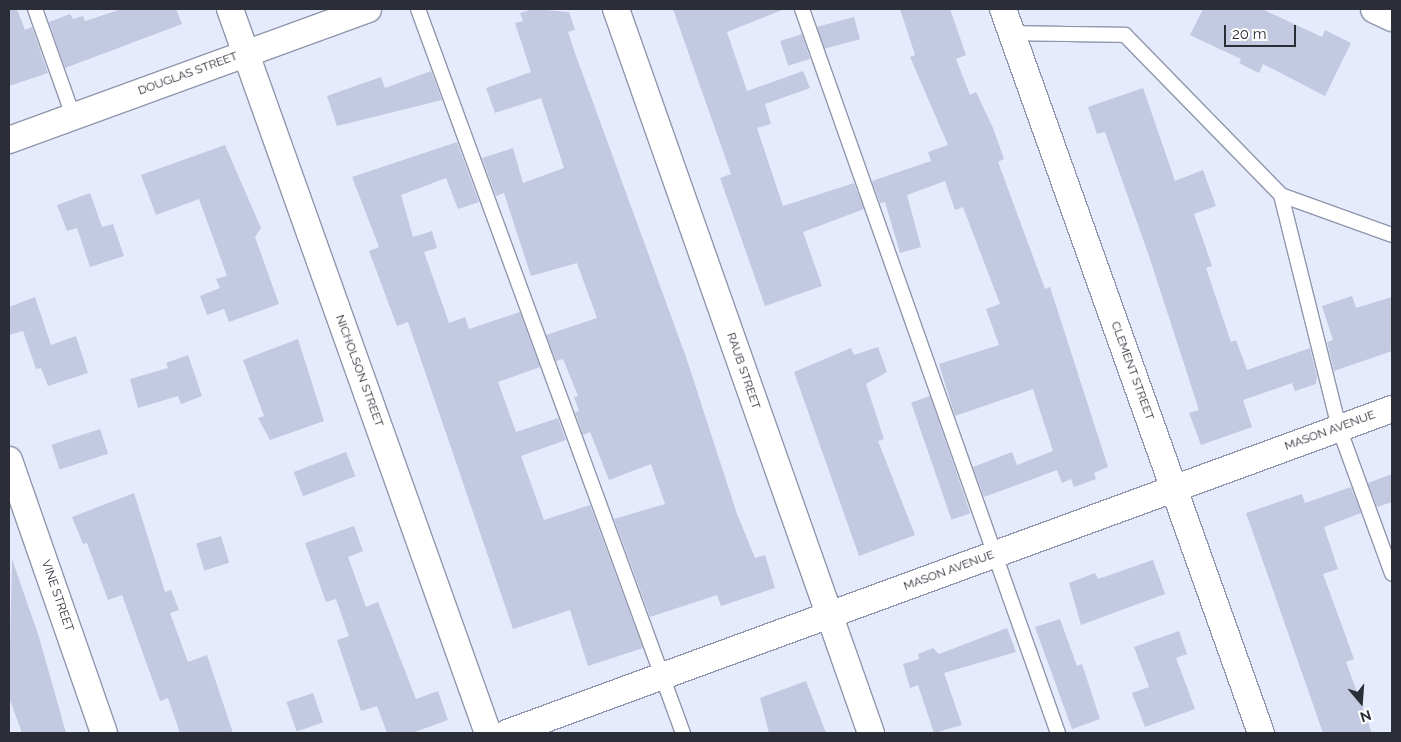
<!DOCTYPE html>
<html>
<head>
<meta charset="utf-8">
<style>
  body { margin:0 }
  #map { position:relative; width:1401px; height:742px; overflow:hidden; background:#e5ebfd; font-family:Raleway,sans-serif }
  div>[style] { position:absolute }
  .building>* { inset:0; background:#c2c9e0; transform-origin:0 0 }
  .roads { filter:drop-shadow(1px 0 #9097ac) drop-shadow(-1px 0 #9097ac) drop-shadow(0 1px #9097ac) drop-shadow(0 -1px #9097ac) }
  .service>* { height:14px; margin:-7px; padding:0 7px; transform-origin:7px; border-radius:7px; background:#fff }
  .minor>* { height:26px; margin:-13px; padding:0 13px; transform-origin:13px; border-radius:13px; background:#fff }
  .primary>* { height:28px; margin:-14px; padding:0 14px; transform-origin:14px; border-radius:14px; background:#fff }
  span { translate:-50% -50%; white-space:nowrap; text-align:center; line-height:1.15; -webkit-text-stroke:5px #fff; paint-order:stroke }
  .street-label { font-size:12px; color:#2b2e37 }
  .frame { position:absolute; inset:0; border:10px solid #2b2e37; pointer-events:none }
  .north { position:absolute; left:1336px; top:677px; width:50px; height:50px; -webkit-text-stroke:4px #fff; paint-order:stroke; rotate:162deg; font-size:14px; font-weight:700; line-height:20px; text-align:center; color:#2b2e37 }
  .north::after { content:''; display:block; margin:auto; width:18px; height:22px; background:#2b2e37; clip-path:polygon(50% 0,100% 100%,50% 72%,0 100%) }
  .scale { position:absolute; left:1224px; top:25px; width:72px; height:22px; box-sizing:border-box; border:2px solid #2b2e37; border-top:0; padding-left:6px; font-size:15px; line-height:18px; white-space:nowrap; color:#2b2e37; -webkit-text-stroke:4px #fff; paint-order:stroke }
</style>
</head>
<body>
<div id="map">
  <div class="building">
    <i style="clip-path:polygon(9px 9px,17px 9px,25px 30px,32px 27px,48px 73px,9px 86px)"></i>
    <i style="clip-path:polygon(122px 9px,176px 9px,182px 24px,65px 68px,49px 22px,70px 14px,73px 19px,83px 16px,85px 21px)"></i>
    <i style="clip-path:polygon(533px 9px,569px 12px,575px 30px,568px 32px,575px 53px,686px 357px,737px 514px,755px 558px,765px 555px,775px 588px,721px 606px,717px 595px,650px 617px,614px 519px,665px 504px,651px 464px,609px 480px,590px 432px,583px 435px,575px 412px,579px 411px,574px 397px,578px 396px,563px 359px,556px 361px,546px 335px,597px 318px,577px 263px,531px 276px,504px 193px,496px 196px,482px 158px,513px 148px,523px 183px,564px 168px,541px 98px,495px 113px,486px 88px,531px 72px,515px 23px,523px 21px,520px 13px)"></i>
    <i style="clip-path:polygon(673px 9px,785px 9px,727px 32px,747px 91px,803px 71px,810px 88px,765px 104px,771px 124px,757px 128px,783px 206px,854px 183px,864px 209px,803px 232px,822px 286px,765px 306px,720px 178px,731px 174px)"></i>
    <i style="clip-path:polygon(900px 9px,950px 9px,966px 55px,956px 59px,970px 95px,976px 92px,993px 128px,1004px 159px,998px 162px,1045px 289px,1050px 287px,1108px 467px,1094px 473px,1096px 479px,1074px 487px,1071px 479px,1062px 483px,1057px 470px,984px 497px,973px 467px,1012px 452px,1017px 465px,1053px 451px,1033px 389px,955px 416px,939px 364px,999px 345px,986px 309px,1000px 304px,963px 207px,955px 210px,945px 181px,907px 195px,921px 247px,900px 253px,885px 202px,880px 203px,872px 181px,931px 161px,928px 152px,948px 145px,910px 57px,915px 55px)"></i>
    <i style="clip-path:polygon(1203px 9px,1262px 9px,1322px 37px,1325px 30px,1351px 43px,1325px 96px,1263px 64px,1259px 73px,1239px 63px,1241px 59px,1190px 35px)"></i>
    <i style="left:854px;top:17px;width:23px;height:38px;rotate:75deg"></i>
    <i style="left:802px;top:34px;width:26px;height:23px;rotate:72deg"></i>
    <i style="clip-path:polygon(431px 71px,442px 100px,337px 126px,327px 96px,381px 77px,385px 88px)"></i>
    <i style="clip-path:polygon(1143px 88px,1175px 181px,1203px 170px,1216px 206px,1194px 214px,1212px 266px,1206px 268px,1231px 342px,1236px 340px,1247px 370px,1310px 348px,1317px 377px,1316px 384px,1295px 391px,1292px 383px,1243px 400px,1252px 427px,1201px 445px,1189px 413px,1199px 410px,1149px 256px,1105px 132px,1097px 134px,1088px 107px)"></i>
    <i style="clip-path:polygon(457px 142px,479px 202px,458px 209px,446px 178px,401px 195px,413px 237px,432px 231px,437px 248px,424px 252px,449px 323px,465px 317px,469px 329px,520px 312px,540px 367px,498px 382px,516px 432px,558px 418px,566px 440px,521px 456px,544px 520px,590px 505px,643px 648px,588px 666px,570px 610px,513px 629px,408px 322px,397px 326px,369px 251px,379px 247px,352px 177px)"></i>
    <i style="clip-path:polygon(225px 145px,261px 228px,255px 237px,279px 304px,229px 322px,224px 309px,207px 315px,200px 296px,220px 288px,216px 279px,227px 276px,199px 199px,156px 215px,141px 175px)"></i>
    <i style="clip-path:polygon(90px 193px,102px 227px,113px 224px,124px 256px,90px 267px,77px 228px,67px 231px,57px 205px)"></i>
    <i style="clip-path:polygon(1352px 296px,1356px 308px,1392px 297px,1392px 351px,1334px 371px,1327px 342px,1333px 340px,1322px 306px)"></i>
    <i style="clip-path:polygon(35px 297px,51px 345px,76px 336px,88px 373px,48px 386px,41px 368px,36px 369px,23px 331px,9px 335px,9px 307px)"></i>
    <i style="clip-path:polygon(298px 339px,324px 421px,270px 440px,258px 418px,264px 416px,243px 360px)"></i>
    <i style="clip-path:polygon(878px 347px,887px 372px,866px 384px,884px 439px,878px 441px,915px 535px,859px 556px,794px 372px,851px 348px,854px 355px)"></i>
    <i style="clip-path:polygon(188px 355px,202px 396px,181px 404px,178px 396px,138px 408px,130px 379px,168px 368px,166px 363px)"></i>
    <i style="left:930px;top:396px;width:124px;height:20px;rotate:71deg"></i>
    <i style="left:100px;top:429px;width:26px;height:51px;rotate:72deg"></i>
    <i style="left:346px;top:452px;width:26px;height:56px;rotate:69deg"></i>
    <i style="clip-path:polygon(1392px 474px,1392px 502px,1377px 507px,1368px 483px)"></i>
    <i style="clip-path:polygon(1351px 487px,1361px 513px,1324px 527px,1338px 569px,1323px 574px,1354px 659px,1346px 662px,1372px 733px,1323px 733px,1246px 513px,1302px 494px,1305px 503px)"></i>
    <i style="clip-path:polygon(134px 493px,165px 592px,171px 590px,179px 610px,170px 613px,188px 662px,207px 655px,233px 733px,180px 733px,168px 698px,160px 701px,122px 595px,108px 600px,87px 543px,83px 544px,72px 517px)"></i>
    <i style="clip-path:polygon(354px 526px,363px 551px,348px 557px,366px 607px,378px 602px,416px 699px,438px 691px,448px 720px,412px 733px,387px 733px,377px 706px,361px 711px,337px 640px,349px 636px,336px 599px,326px 602px,305px 543px)"></i>
    <i style="left:221px;top:536px;width:28px;height:26px;rotate:73deg"></i>
    <i style="clip-path:polygon(12px 559px,39px 637px,66px 733px,22px 733px,9px 697px)"></i>
    <i style="clip-path:polygon(1153px 560px,1165px 594px,1081px 625px,1069px 583px,1095px 573px,1098px 579px)"></i>
    <i style="clip-path:polygon(1060px 619px,1077px 666px,1082px 664px,1100px 719px,1072px 729px,1035px 627px)"></i>
    <i style="clip-path:polygon(1007px 628px,1016px 652px,944px 673px,962px 725px,934px 733px,918px 685px,910px 688px,903px 664px,919px 659px,918px 654px,933px 648px,939px 654px)"></i>
    <i style="clip-path:polygon(1179px 631px,1187px 654px,1176px 658px,1195px 709px,1145px 727px,1132px 693px,1149px 687px,1134px 647px)"></i>
    <i style="clip-path:polygon(806px 681px,826px 733px,769px 733px,760px 698px)"></i>
    <i style="left:313px;top:693px;width:31px;height:28px;rotate:71deg"></i>
  </div>
  <div class="roads">
    <div class="service">
      <i style="left:35px;top:9px;width:114px;rotate:70.4deg"></i>
      <i style="left:418px;top:9px;width:771px;rotate:69.9deg"></i>
      <i style="left:802px;top:9px;width:768px;rotate:70.53deg"></i>
      <i style="left:1011px;top:33px;width:114px;rotate:1deg"></i>
      <i style="left:1125px;top:35px;width:223px;rotate:45.7deg"></i>
      <i style="left:1392px;top:235px;width:118px;rotate:-160.2deg"></i>
      <i style="left:1281px;top:195px;width:240px;rotate:76deg"></i>
      <i style="left:1339px;top:428px;width:155px;rotate:70deg"></i>
    </div>
    <div class="minor">
      <i style="left:230px;top:9px;width:769px;rotate:70.39deg"></i>
      <i style="left:616px;top:9px;width:768px;rotate:70.6deg"></i>
      <i style="left:1003px;top:9px;width:769px;rotate:70.39deg"></i>
      <i style="left:9px;top:140px;width:382px;rotate:-20deg"></i>
      <i style="left:9px;top:460px;width:289px;rotate:70.8deg"></i>
      <i style="left:507px;top:733px;width:942px;rotate:-20.11deg"></i>
    </div>
    <div class="primary">
      <i style="left:1375px;top:9px;width:19px;rotate:25deg"></i>
    </div>
  </div>
  <div class="street-label">
    <span style="left:188px;top:74px;rotate:-20deg">DOUGLAS STREET</span>
    <span style="left:359px;top:371px;rotate:70deg">NICHOLSON STREET</span>
    <span style="left:743px;top:371px;rotate:71deg">RAUB STREET</span>
    <span style="left:1132px;top:371px;rotate:70deg">CLEMENT STREET</span>
    <span style="left:1330px;top:431px;rotate:-20deg">MASON AVENUE</span>
    <span style="left:949px;top:571px;rotate:-20deg">MASON AVENUE</span>
    <span style="left:57px;top:596px;rotate:71deg">VINE STREET</span>
  </div>
  <div class="frame"></div>
  <div class="north">N</div>
  <div class="scale">20 m</div>
</div>
</body>
</html>
